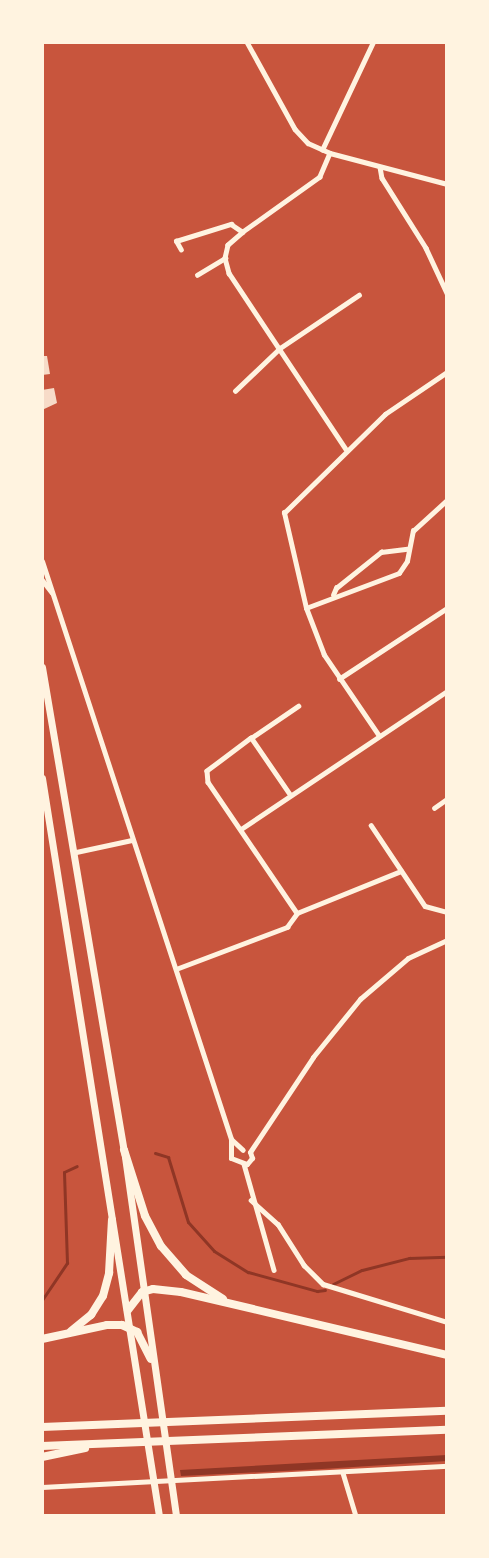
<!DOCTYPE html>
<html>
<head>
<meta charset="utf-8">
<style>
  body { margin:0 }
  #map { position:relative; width:489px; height:1558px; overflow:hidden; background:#c8553d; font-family:"Fira Sans Condensed",sans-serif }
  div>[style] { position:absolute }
  .water>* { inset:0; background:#8f3625 }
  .stream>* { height:3px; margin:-1.5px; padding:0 1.5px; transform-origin:1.5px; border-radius:1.5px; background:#8f3625 }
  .building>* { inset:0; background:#f7dbc8 }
  .minor>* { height:4.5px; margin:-2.25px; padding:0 2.25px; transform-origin:2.25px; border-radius:2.25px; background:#fff3e0 }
  .tertiary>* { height:5px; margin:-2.5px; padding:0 2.5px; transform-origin:2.5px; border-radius:2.5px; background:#fff3e0 }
  .primary>* { height:7px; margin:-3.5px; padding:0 3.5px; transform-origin:3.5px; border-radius:3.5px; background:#fff3e0 }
  .motorway>* { height:8px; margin:-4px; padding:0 4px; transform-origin:4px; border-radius:4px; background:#fff3e0 }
  span { translate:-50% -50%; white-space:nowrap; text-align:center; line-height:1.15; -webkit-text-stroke:4.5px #fff3e0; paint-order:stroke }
  .frame { position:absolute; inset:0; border:44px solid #fff3e0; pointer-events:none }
</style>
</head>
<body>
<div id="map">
  <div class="water">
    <i style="clip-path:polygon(447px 1455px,447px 1461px,322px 1469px,181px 1476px,180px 1470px)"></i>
  </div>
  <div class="stream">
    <i style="left:155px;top:1153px;width:14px;rotate:17deg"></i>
    <i style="left:168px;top:1157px;width:68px;rotate:72.9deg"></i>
    <i style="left:188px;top:1222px;width:39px;rotate:48deg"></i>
    <i style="left:214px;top:1251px;width:40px;rotate:32deg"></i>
    <i style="left:248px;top:1272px;width:72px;rotate:15.4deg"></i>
    <i style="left:317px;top:1291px;width:8px;rotate:-7deg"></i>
    <i style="left:333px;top:1284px;width:32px;rotate:-26deg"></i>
    <i style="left:362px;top:1270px;width:49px;rotate:-14.3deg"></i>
    <i style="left:409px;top:1258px;width:38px;rotate:-2deg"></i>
    <i style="left:42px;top:1300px;width:45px;rotate:-56deg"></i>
    <i style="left:67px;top:1263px;width:91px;rotate:-91.9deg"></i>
    <i style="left:64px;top:1172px;width:14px;rotate:-25deg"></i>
  </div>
  <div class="building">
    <i style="clip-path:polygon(42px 356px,47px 356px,50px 374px,42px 375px)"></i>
    <i style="clip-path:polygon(54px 388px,57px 403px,42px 410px,42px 390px)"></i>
  </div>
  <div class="minor">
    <i style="left:247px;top:42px;width:99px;rotate:61.1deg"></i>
    <i style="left:295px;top:129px;width:19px;rotate:47deg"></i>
    <i style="left:308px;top:143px;width:24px;rotate:24deg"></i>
    <i style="left:330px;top:153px;width:121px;rotate:14.8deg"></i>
    <i style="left:322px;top:150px;width:119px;rotate:-64.7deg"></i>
    <i style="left:330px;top:153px;width:26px;rotate:113deg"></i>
    <i style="left:320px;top:177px;width:95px;rotate:144.5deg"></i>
    <i style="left:243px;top:232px;width:20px;rotate:139deg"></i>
    <i style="left:228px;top:245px;width:13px;rotate:103deg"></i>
    <i style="left:225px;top:258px;width:16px;rotate:75deg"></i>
    <i style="left:229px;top:273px;width:211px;rotate:56.4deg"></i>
    <i style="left:380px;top:167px;width:11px;rotate:80deg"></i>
    <i style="left:382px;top:178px;width:83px;rotate:57.8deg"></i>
    <i style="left:426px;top:248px;width:50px;rotate:65deg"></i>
    <i style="left:181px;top:250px;width:10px;rotate:-119deg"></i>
    <i style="left:176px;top:241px;width:58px;rotate:-17.2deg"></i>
    <i style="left:231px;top:224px;width:14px;rotate:34deg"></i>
    <i style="left:197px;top:275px;width:33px;rotate:-31deg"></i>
    <i style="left:235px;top:391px;width:62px;rotate:-43.7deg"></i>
    <i style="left:280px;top:348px;width:95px;rotate:-33.9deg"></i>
    <i style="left:333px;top:595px;width:8px;rotate:-67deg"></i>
    <i style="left:336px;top:588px;width:58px;rotate:-38.7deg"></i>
    <i style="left:381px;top:552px;width:26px;rotate:-7deg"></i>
    <i style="left:306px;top:608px;width:99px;rotate:-20.6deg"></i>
    <i style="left:399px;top:573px;width:14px;rotate:-56deg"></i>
    <i style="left:407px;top:561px;width:31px;rotate:-79deg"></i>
    <i style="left:413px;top:531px;width:46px;rotate:-42.4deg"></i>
    <i style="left:339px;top:679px;width:129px;rotate:-33.3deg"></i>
    <i style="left:379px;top:736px;width:98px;rotate:-124.2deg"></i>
    <i style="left:324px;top:655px;width:50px;rotate:-111deg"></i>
    <i style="left:306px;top:608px;width:98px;rotate:-103deg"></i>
    <i style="left:284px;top:513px;width:141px;rotate:-44.4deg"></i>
    <i style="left:385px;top:414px;width:75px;rotate:-34.1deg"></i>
    <i style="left:251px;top:738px;width:57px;rotate:-34.2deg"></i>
    <i style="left:290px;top:795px;width:69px;rotate:-124.4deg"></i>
    <i style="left:251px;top:738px;width:55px;rotate:143.1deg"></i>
    <i style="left:207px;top:771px;width:11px;rotate:85deg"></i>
    <i style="left:208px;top:782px;width:158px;rotate:55.8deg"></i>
    <i style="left:297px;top:913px;width:112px;rotate:-22deg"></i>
    <i style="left:434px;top:808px;width:16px;rotate:-35deg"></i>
    <i style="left:371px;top:825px;width:97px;rotate:56.3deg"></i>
    <i style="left:425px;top:906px;width:23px;rotate:15deg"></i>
    <i style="left:241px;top:829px;width:248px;rotate:-33.8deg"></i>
    <i style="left:176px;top:969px;width:119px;rotate:-20.7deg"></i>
    <i style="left:287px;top:927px;width:17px;rotate:-54deg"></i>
    <i style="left:244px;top:1164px;width:110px;rotate:74.2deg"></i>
    <i style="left:251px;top:1200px;width:36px;rotate:42deg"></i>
    <i style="left:278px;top:1224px;width:49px;rotate:57.6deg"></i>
    <i style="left:304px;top:1265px;width:27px;rotate:45deg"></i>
    <i style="left:323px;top:1284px;width:130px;rotate:17deg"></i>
    <i style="left:343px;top:1473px;width:45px;rotate:73.2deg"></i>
    <i style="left:42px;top:1487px;width:406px;rotate:-3deg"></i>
  </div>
  <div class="tertiary">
    <i style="left:42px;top:561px;width:608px;rotate:71.89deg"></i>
    <i style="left:231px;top:1139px;width:16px;rotate:43deg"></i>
    <i style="left:42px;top:580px;width:16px;rotate:52deg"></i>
    <i style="left:76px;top:852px;width:57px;rotate:-12.1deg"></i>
    <i style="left:231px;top:1139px;width:19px;rotate:90deg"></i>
    <i style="left:231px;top:1158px;width:17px;rotate:21deg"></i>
    <i style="left:247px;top:1164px;width:8px;rotate:-50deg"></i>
    <i style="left:252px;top:1158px;width:6px;rotate:-108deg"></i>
    <i style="left:250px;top:1152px;width:114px;rotate:-56.4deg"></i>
    <i style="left:313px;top:1057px;width:75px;rotate:-51deg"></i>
    <i style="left:360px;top:999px;width:63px;rotate:-40.5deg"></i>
    <i style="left:408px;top:958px;width:43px;rotate:-24.8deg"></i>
  </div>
  <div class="primary">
    <i style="left:42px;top:667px;width:490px;rotate:80.4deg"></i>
    <i style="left:124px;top:1150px;width:370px;rotate:81.9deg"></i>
    <i style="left:42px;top:778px;width:747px;rotate:80.99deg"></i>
  </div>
  <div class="motorway">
    <i style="left:124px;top:1150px;width:69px;rotate:72.3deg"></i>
    <i style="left:145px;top:1216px;width:34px;rotate:62deg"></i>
    <i style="left:161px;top:1246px;width:38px;rotate:49deg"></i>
    <i style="left:186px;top:1275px;width:44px;rotate:33deg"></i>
    <i style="left:128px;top:1310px;width:23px;rotate:-52deg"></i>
    <i style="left:142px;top:1292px;width:11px;rotate:-15deg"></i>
    <i style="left:153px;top:1289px;width:28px;rotate:6deg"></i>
    <i style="left:181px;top:1292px;width:273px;rotate:13.3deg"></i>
    <i style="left:71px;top:1331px;width:26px;rotate:-39deg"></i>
    <i style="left:91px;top:1315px;width:22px;rotate:-58deg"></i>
    <i style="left:103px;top:1296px;width:24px;rotate:-75deg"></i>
    <i style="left:109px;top:1273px;width:53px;rotate:-86.8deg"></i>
    <i style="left:42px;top:1339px;width:66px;rotate:-12.2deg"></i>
    <i style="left:107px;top:1325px;width:15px"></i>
    <i style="left:122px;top:1325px;width:17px;rotate:25deg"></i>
    <i style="left:137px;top:1332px;width:30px;rotate:63deg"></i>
    <i style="left:42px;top:1427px;width:405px;rotate:-2.3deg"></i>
    <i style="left:42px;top:1446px;width:405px;rotate:-2.3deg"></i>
    <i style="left:42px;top:1457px;width:44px;rotate:-11.8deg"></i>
  </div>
  <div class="frame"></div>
</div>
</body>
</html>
